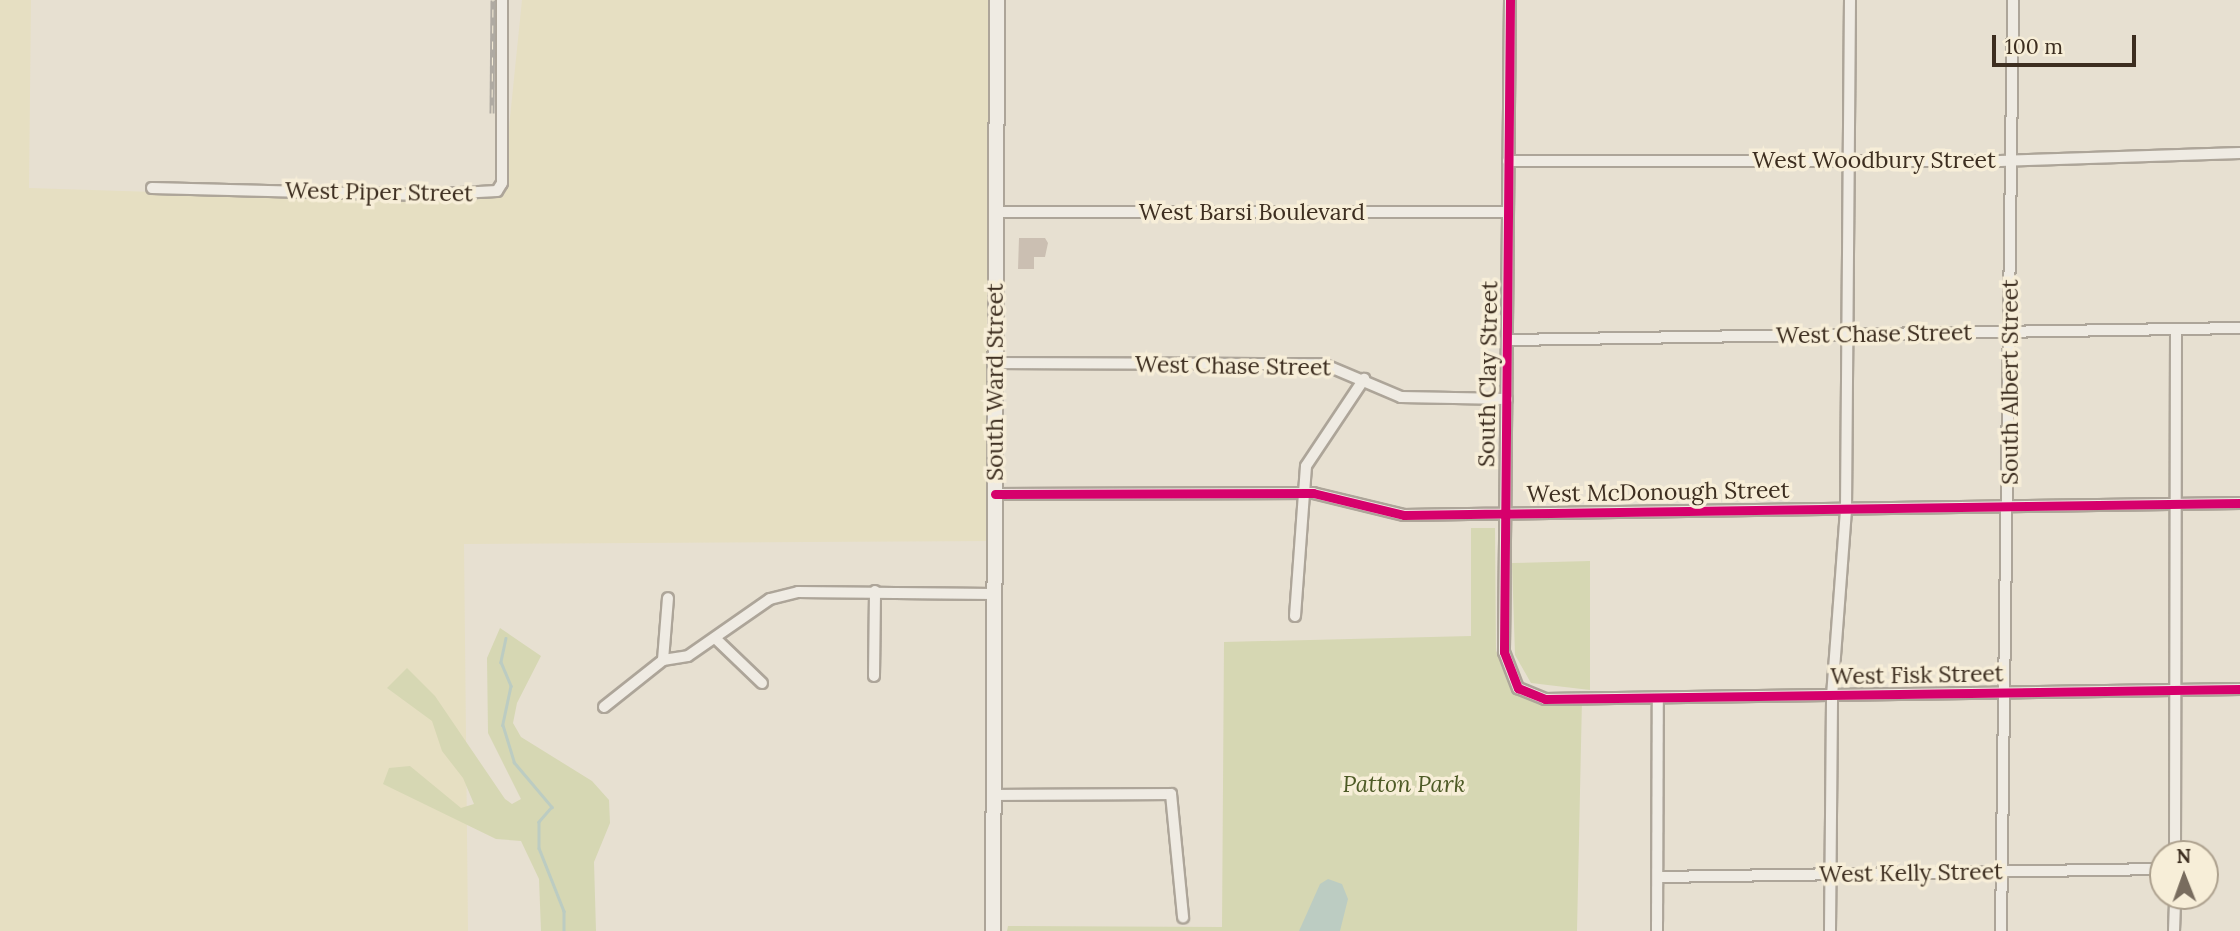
<!DOCTYPE html>
<html>
<head>
<meta charset="utf-8">
<style>
  body { margin:0 }
  #map { position:relative; width:2240px; height:931px; overflow:hidden; background:#e7e0d1; font-family:Lora,serif }
  div>[style] { position:absolute }
  .farmland>* { inset:0; background:#e6dfc2 }
  .green>* { inset:0; background:#d6d7b3 }
  .water>* { inset:0; background:#bcccc2 }
  .stream>* { height:2.5px; margin:-1.25px; padding:0 1.25px; transform-origin:1.25px; border-radius:1.25px; background:#bcccc2 }
  .building>* { inset:0; background:#cbbfb2 }
  .roads { filter:drop-shadow(2px 0 #ada599) drop-shadow(-2px 0 #ada599) drop-shadow(0 2px #ada599) drop-shadow(0 -2px #ada599) }
  .minor>* { height:10px; margin:-5px; padding:0 5px; transform-origin:5px; border-radius:5px; background:#efebe3 }
  .tertiary>* { height:14px; margin:-7px; padding:0 7px; transform-origin:7px; border-radius:7px; background:#efebe3 }
  .rail>* { height:5px; margin-top:-2.5px; transform-origin:0; background:repeating-linear-gradient(90deg,#f7eed8 0 8px,#afaaa2 0 16px); box-sizing:border-box; border-block:2px solid #afaaa2 }
  .cycleway>* { height:9px; margin:-4.5px; padding:0 4.5px; transform-origin:4.5px; border-radius:4.5px; background:#d6006c }
  span { translate:-50% -50%; white-space:nowrap; text-align:center; line-height:1.15; -webkit-text-stroke:7px #f7eed8; paint-order:stroke }
  .street-label { font-size:23px; color:#3d2e20 }
  .park-label { font-size:23px; color:#4d5a26; font-style:italic }
  .north { position:absolute; left:2149px; top:840px; width:70px; height:70px; box-sizing:border-box; background:#f7eed8; border:2px solid #ada18e; border-radius:50%; rotate:359deg; font-size:19px; font-weight:700; line-height:28px; text-align:center; color:#3d2e20 }
  .north::after { content:''; display:block; margin:auto; width:24px; height:32px; background:#786c5e; clip-path:polygon(50% 0,100% 100%,50% 72%,0 100%) }
  .scale { position:absolute; left:1992px; top:35px; width:144px; height:32px; box-sizing:border-box; border:4px solid #3d2e20; border-top:0; padding-left:9px; font-size:21px; line-height:24px; white-space:nowrap; color:#3d2e20; -webkit-text-stroke:5px #f7eed8; paint-order:stroke }
</style>
</head>
<body>
<div id="map">
  <div class="farmland">
    <i style="clip-path:polygon(0 0,31px 0,29px 188px,404px 200px,502px 196px,522px 0,997px 0,994px 541px,464px 544px,468px 931px,0 931px)"></i>
  </div>
  <div class="green">
    <i style="clip-path:polygon(1471px 528px,1495px 528px,1496px 651px,1523px 692px,1582px 699px,1577px 931px,1007px 931px,1008px 926px,1222px 927px,1224px 642px,1471px 636px)"></i>
    <i style="clip-path:polygon(1590px 561px,1590px 690px,1531px 683px,1515px 655px,1512px 563px)"></i>
    <i style="clip-path:polygon(500px 628px,541px 656px,517px 703px,513px 723px,521px 737px,592px 781px,609px 800px,610px 823px,594px 862px,596px 931px,541px 931px,539px 879px,521px 841px,496px 839px,383px 784px,389px 768px,410px 766px,461px 808px,474px 804px,463px 778px,442px 751px,432px 721px,387px 688px,407px 668px,435px 696px,505px 799px,512px 804px,521px 799px,488px 733px,487px 658px)"></i>
  </div>
  <div class="water">
    <i style="clip-path:polygon(1328px 879px,1342px 884px,1348px 899px,1340px 931px,1299px 931px,1320px 884px)"></i>
  </div>
  <div class="stream">
    <i style="left:506px;top:638px;width:25px;rotate:102deg"></i>
    <i style="left:501px;top:662px;width:26px;rotate:67deg"></i>
    <i style="left:511px;top:686px;width:40px;rotate:102deg"></i>
    <i style="left:503px;top:725px;width:39px;rotate:73deg"></i>
    <i style="left:514px;top:762px;width:59px;rotate:49.8deg"></i>
    <i style="left:552px;top:807px;width:20px;rotate:131deg"></i>
    <i style="left:539px;top:822px;width:26px;rotate:90deg"></i>
    <i style="left:539px;top:848px;width:68px;rotate:68.4deg"></i>
    <i style="left:564px;top:911px;width:20px;rotate:90deg"></i>
  </div>
  <div class="building">
    <i style="clip-path:polygon(1019px 238px,1045px 238px,1048px 243px,1045px 257px,1034px 257px,1034px 269px,1018px 269px)"></i>
  </div>
  <div class="roads">
    <div class="minor">
      <i style="left:1510px;top:0;width:652px;rotate:90.53deg"></i>
      <i style="left:1504px;top:652px;width:39px;rotate:69deg"></i>
      <i style="left:1518px;top:688px;width:29px;rotate:22deg"></i>
      <i style="left:1545px;top:699px;width:695px;rotate:-0.82deg"></i>
      <i style="left:1508px;top:161px;width:492px"></i>
      <i style="left:2000px;top:161px;width:240px;rotate:-1.9deg"></i>
      <i style="left:152px;top:188px;width:271px;rotate:1.5deg"></i>
      <i style="left:423px;top:195px;width:74px;rotate:-3.1deg"></i>
      <i style="left:497px;top:191px;width:9px;rotate:-58deg"></i>
      <i style="left:502px;top:183px;width:183px;rotate:-90deg"></i>
      <i style="left:995px;top:212px;width:513px"></i>
      <i style="left:1509px;top:340px;width:731px;rotate:-0.94deg"></i>
      <i style="left:994px;top:363px;width:329px;rotate:0.2deg"></i>
      <i style="left:1323px;top:364px;width:85px;rotate:22.9deg"></i>
      <i style="left:1401px;top:397px;width:106px;rotate:1.1deg"></i>
      <i style="left:995px;top:494px;width:318px;rotate:-0.2deg"></i>
      <i style="left:1313px;top:493px;width:94px;rotate:13.6deg"></i>
      <i style="left:1404px;top:515px;width:836px;rotate:-0.82deg"></i>
      <i style="left:1295px;top:616px;width:150px;rotate:-85.8deg"></i>
      <i style="left:1306px;top:466px;width:105px;rotate:-56.3deg"></i>
      <i style="left:715px;top:638px;width:65px;rotate:43.8deg"></i>
      <i style="left:663px;top:660px;width:62px;rotate:-85.4deg"></i>
      <i style="left:874px;top:676px;width:85px;rotate:-89.3deg"></i>
      <i style="left:604px;top:707px;width:75px;rotate:-38.5deg"></i>
      <i style="left:663px;top:660px;width:25px;rotate:-9deg"></i>
      <i style="left:688px;top:656px;width:100px;rotate:-34.8deg"></i>
      <i style="left:770px;top:599px;width:29px;rotate:-14deg"></i>
      <i style="left:798px;top:592px;width:195px;rotate:0.6deg"></i>
      <i style="left:993px;top:795px;width:178px;rotate:-0.3deg"></i>
      <i style="left:1171px;top:794px;width:124px;rotate:84.4deg"></i>
      <i style="left:2175px;top:854px;width:524px;rotate:-89.89deg"></i>
      <i style="left:1658px;top:877px;width:505px;rotate:-0.91deg"></i>
      <i style="left:1657px;top:931px;width:232px;rotate:-89.8deg"></i>
      <i style="left:1830px;top:931px;width:235px;rotate:-89.5deg"></i>
      <i style="left:1832px;top:696px;width:188px;rotate:-85.7deg"></i>
      <i style="left:1846px;top:509px;width:509px;rotate:-89.55deg"></i>
      <i style="left:2001px;top:931px;width:931px;rotate:-89.26deg"></i>
      <i style="left:2174px;top:931px;width:35px;rotate:-88deg"></i>
    </div>
    <div class="tertiary">
      <i style="left:993px;top:931px;width:931px;rotate:-89.75deg"></i>
    </div>
  </div>
  <div class="rail">
    <i style="left:492px;top:113px;width:113px;rotate:-89.5deg"></i>
  </div>
  <div class="cycleway">
    <i style="left:1510px;top:0;width:652px;rotate:90.53deg"></i>
    <i style="left:1504px;top:652px;width:39px;rotate:69deg"></i>
    <i style="left:1518px;top:688px;width:29px;rotate:22deg"></i>
    <i style="left:1545px;top:699px;width:695px;rotate:-0.82deg"></i>
    <i style="left:995px;top:494px;width:318px;rotate:-0.2deg"></i>
    <i style="left:1313px;top:493px;width:94px;rotate:13.6deg"></i>
    <i style="left:1404px;top:515px;width:836px;rotate:-0.82deg"></i>
  </div>
  <div class="street-label">
    <span style="left:1874px;top:160px">West Woodbury Street</span>
    <span style="left:379px;top:192px;rotate:1deg">West Piper Street</span>
    <span style="left:1252px;top:212px">West Barsi Boulevard</span>
    <span style="left:1874px;top:334px;rotate:-1deg">West Chase Street</span>
    <span style="left:1233px;top:366px;rotate:1deg">West Chase Street</span>
    <span style="left:1488px;top:374px;rotate:-89deg">South Clay Street</span>
    <span style="left:995px;top:382px;rotate:-90deg">South Ward Street</span>
    <span style="left:2010px;top:382px;rotate:-90deg">South Albert Street</span>
    <span style="left:1658px;top:492px;rotate:-1deg">West McDonough Street</span>
    <span style="left:1917px;top:675px;rotate:-1deg">West Fisk Street</span>
    <span style="left:1911px;top:873px;rotate:-1deg">West Kelly Street</span>
  </div>
  <div class="park-label">
    <span style="left:1404px;top:784px">Patton Park</span>
  </div>
  <div class="north">N</div>
  <div class="scale">100 m</div>
</div>
</body>
</html>
